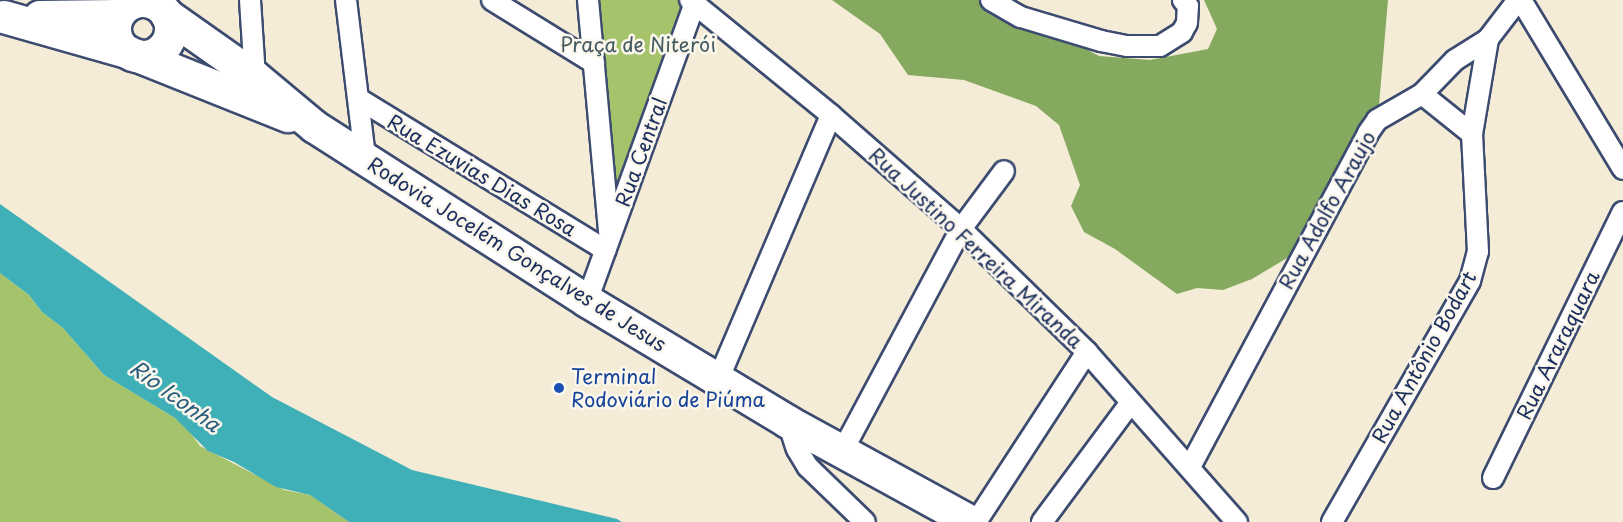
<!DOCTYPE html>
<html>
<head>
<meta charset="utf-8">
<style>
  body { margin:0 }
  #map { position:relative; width:1623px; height:522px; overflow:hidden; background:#f4ecd6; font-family:"Playpen Sans",sans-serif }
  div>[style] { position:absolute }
  .green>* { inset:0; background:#a5c36b }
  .forest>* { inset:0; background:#84a95f }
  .water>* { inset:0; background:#3fb0b7 }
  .roads { filter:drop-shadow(2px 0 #3c4b70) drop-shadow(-2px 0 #3c4b70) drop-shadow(0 2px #3c4b70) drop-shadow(0 -2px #3c4b70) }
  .street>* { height:20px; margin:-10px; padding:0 10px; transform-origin:10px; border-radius:10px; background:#fff }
  .secondary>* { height:28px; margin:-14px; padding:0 14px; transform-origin:14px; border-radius:14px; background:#fff }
  .primary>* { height:32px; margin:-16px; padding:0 16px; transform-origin:16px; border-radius:16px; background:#fff }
  .primary>.ring { margin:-16px; padding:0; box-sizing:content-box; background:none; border:32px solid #fff; border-radius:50% }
  .dots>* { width:16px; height:16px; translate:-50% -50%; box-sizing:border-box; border:3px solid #fbf7ec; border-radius:50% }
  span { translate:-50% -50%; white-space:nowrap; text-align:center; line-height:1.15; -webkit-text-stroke:5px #fbf7ec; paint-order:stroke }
  .park-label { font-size:20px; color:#445b62 }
  .street-label { font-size:20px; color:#1b2f5e }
  .transit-label { font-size:20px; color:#164399 }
  .left { translate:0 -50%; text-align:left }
  .water-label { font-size:21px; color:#285c7d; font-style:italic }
</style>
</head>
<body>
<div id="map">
  <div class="green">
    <i style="clip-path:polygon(590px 0,684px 0,696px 11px,614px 251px)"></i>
    <i style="clip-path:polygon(0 273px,29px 295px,42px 312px,63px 328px,104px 375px,175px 418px,187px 428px,200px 446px,284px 490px,310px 495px,349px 522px,0 522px)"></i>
  </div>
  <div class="forest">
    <i style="clip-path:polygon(832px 0,996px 0,1099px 56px,1150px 60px,1208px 49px,1217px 29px,1204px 0,1388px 0,1379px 105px,1292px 255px,1252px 279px,1223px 290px,1197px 288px,1177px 294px,1115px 249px,1084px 232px,1071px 206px,1080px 185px,1059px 125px,1036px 106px,964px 80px,908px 75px,880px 34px)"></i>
  </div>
  <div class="water">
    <i style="clip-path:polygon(0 204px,272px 397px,412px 470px,617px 519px,622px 522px,349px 522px,310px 495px,276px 487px,234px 462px,208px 451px,175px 418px,104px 375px,63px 328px,42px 312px,29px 295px,0 273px)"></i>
  </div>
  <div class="roads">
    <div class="street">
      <i style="left:250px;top:0;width:77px;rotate:86.3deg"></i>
      <i style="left:346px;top:0;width:159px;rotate:83.1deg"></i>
      <i style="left:492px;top:0;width:120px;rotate:31.7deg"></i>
      <i style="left:588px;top:0;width:234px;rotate:84.8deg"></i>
      <i style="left:690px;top:0;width:182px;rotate:39.2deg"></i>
      <i style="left:831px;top:115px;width:173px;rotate:41.2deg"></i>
      <i style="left:961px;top:229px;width:176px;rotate:44.3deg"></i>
      <i style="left:1087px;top:352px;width:227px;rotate:48.6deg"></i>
      <i style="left:991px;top:0;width:34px;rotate:30deg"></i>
      <i style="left:1021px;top:17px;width:84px;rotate:16.7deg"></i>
      <i style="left:1101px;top:41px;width:26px;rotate:11deg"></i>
      <i style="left:1127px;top:46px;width:33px"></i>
      <i style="left:1160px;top:46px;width:26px;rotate:-32deg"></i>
      <i style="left:1182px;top:32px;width:10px;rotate:-61deg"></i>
      <i style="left:1187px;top:23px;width:17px;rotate:-87deg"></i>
      <i style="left:1188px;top:6px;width:8px;rotate:-130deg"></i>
      <i style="left:1521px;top:0;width:197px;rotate:58.9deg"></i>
      <i style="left:1422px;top:94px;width:64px;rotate:38.7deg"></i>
      <i style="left:359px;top:99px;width:289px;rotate:31.5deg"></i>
      <i style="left:587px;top:301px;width:320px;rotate:-70.1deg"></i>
      <i style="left:718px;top:380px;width:288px;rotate:-66.9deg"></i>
      <i style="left:788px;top:422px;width:28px;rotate:72deg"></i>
      <i style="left:797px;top:449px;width:21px;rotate:59deg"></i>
      <i style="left:808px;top:467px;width:79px;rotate:44deg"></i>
      <i style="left:843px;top:450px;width:251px;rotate:-61.9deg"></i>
      <i style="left:961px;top:229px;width:72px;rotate:-53.4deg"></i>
      <i style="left:1190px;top:467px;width:378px;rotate:-61.9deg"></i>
      <i style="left:1368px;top:133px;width:16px;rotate:-55deg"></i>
      <i style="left:1377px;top:120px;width:52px;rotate:-30deg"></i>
      <i style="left:1422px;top:94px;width:47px;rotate:-45.9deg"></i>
      <i style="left:1455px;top:60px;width:39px;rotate:-32deg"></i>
      <i style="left:1488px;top:39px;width:49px;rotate:-52.4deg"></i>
      <i style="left:1493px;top:478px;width:296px;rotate:-64deg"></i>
      <i style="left:976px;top:522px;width:203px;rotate:-56.9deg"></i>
      <i style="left:1042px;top:522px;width:149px;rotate:-53.4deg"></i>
      <i style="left:1332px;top:522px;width:278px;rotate:-60.2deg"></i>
      <i style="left:1470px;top:281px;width:30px;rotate:-75deg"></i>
      <i style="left:1478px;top:252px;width:118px;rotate:-92.9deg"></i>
      <i style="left:1472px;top:134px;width:96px;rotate:-80.4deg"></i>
    </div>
    <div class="secondary">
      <i style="left:149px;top:0;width:3px;rotate:45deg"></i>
    </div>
    <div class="primary">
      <i class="ring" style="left:115px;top:1px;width:24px;height:24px"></i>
      <i style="left:167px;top:15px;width:108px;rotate:35.2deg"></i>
      <i style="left:255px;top:77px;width:78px;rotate:39.8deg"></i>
      <i style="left:315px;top:127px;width:323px;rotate:32.6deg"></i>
      <i style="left:587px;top:301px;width:235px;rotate:31deg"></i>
      <i style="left:788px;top:422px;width:209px;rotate:28.7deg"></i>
      <i style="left:4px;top:17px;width:131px;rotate:15.9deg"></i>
      <i style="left:40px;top:17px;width:78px;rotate:-0.7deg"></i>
      <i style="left:138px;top:56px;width:162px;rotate:21.8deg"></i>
    </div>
  </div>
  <div class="dots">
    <i style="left:559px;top:388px;background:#1a4fb4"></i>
  </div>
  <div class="park-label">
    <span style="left:638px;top:44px">Praça de Niterói</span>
  </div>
  <div class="street-label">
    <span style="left:641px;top:152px;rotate:-70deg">Rua Central</span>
    <span style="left:482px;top:175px;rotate:31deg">Rua Ezuvias Dias Rosa</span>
    <span style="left:1327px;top:210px;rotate:-61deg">Rua Adolfo Araujo</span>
    <span style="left:976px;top:248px;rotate:43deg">Rua Justino Ferreira Miranda</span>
    <span style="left:517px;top:254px;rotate:32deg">Rodovia Jocelém Gonçalves de Jesus</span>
    <span style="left:1558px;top:345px;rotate:-64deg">Rua Araraquara</span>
    <span style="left:1424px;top:357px;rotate:-61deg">Rua Antônio Bodart</span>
  </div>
  <div class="transit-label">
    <span class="left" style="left:571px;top:388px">Terminal<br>Rodoviário de Piúma</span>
  </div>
  <div class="water-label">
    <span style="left:176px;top:395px;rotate:36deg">Rio Iconha</span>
  </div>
</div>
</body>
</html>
